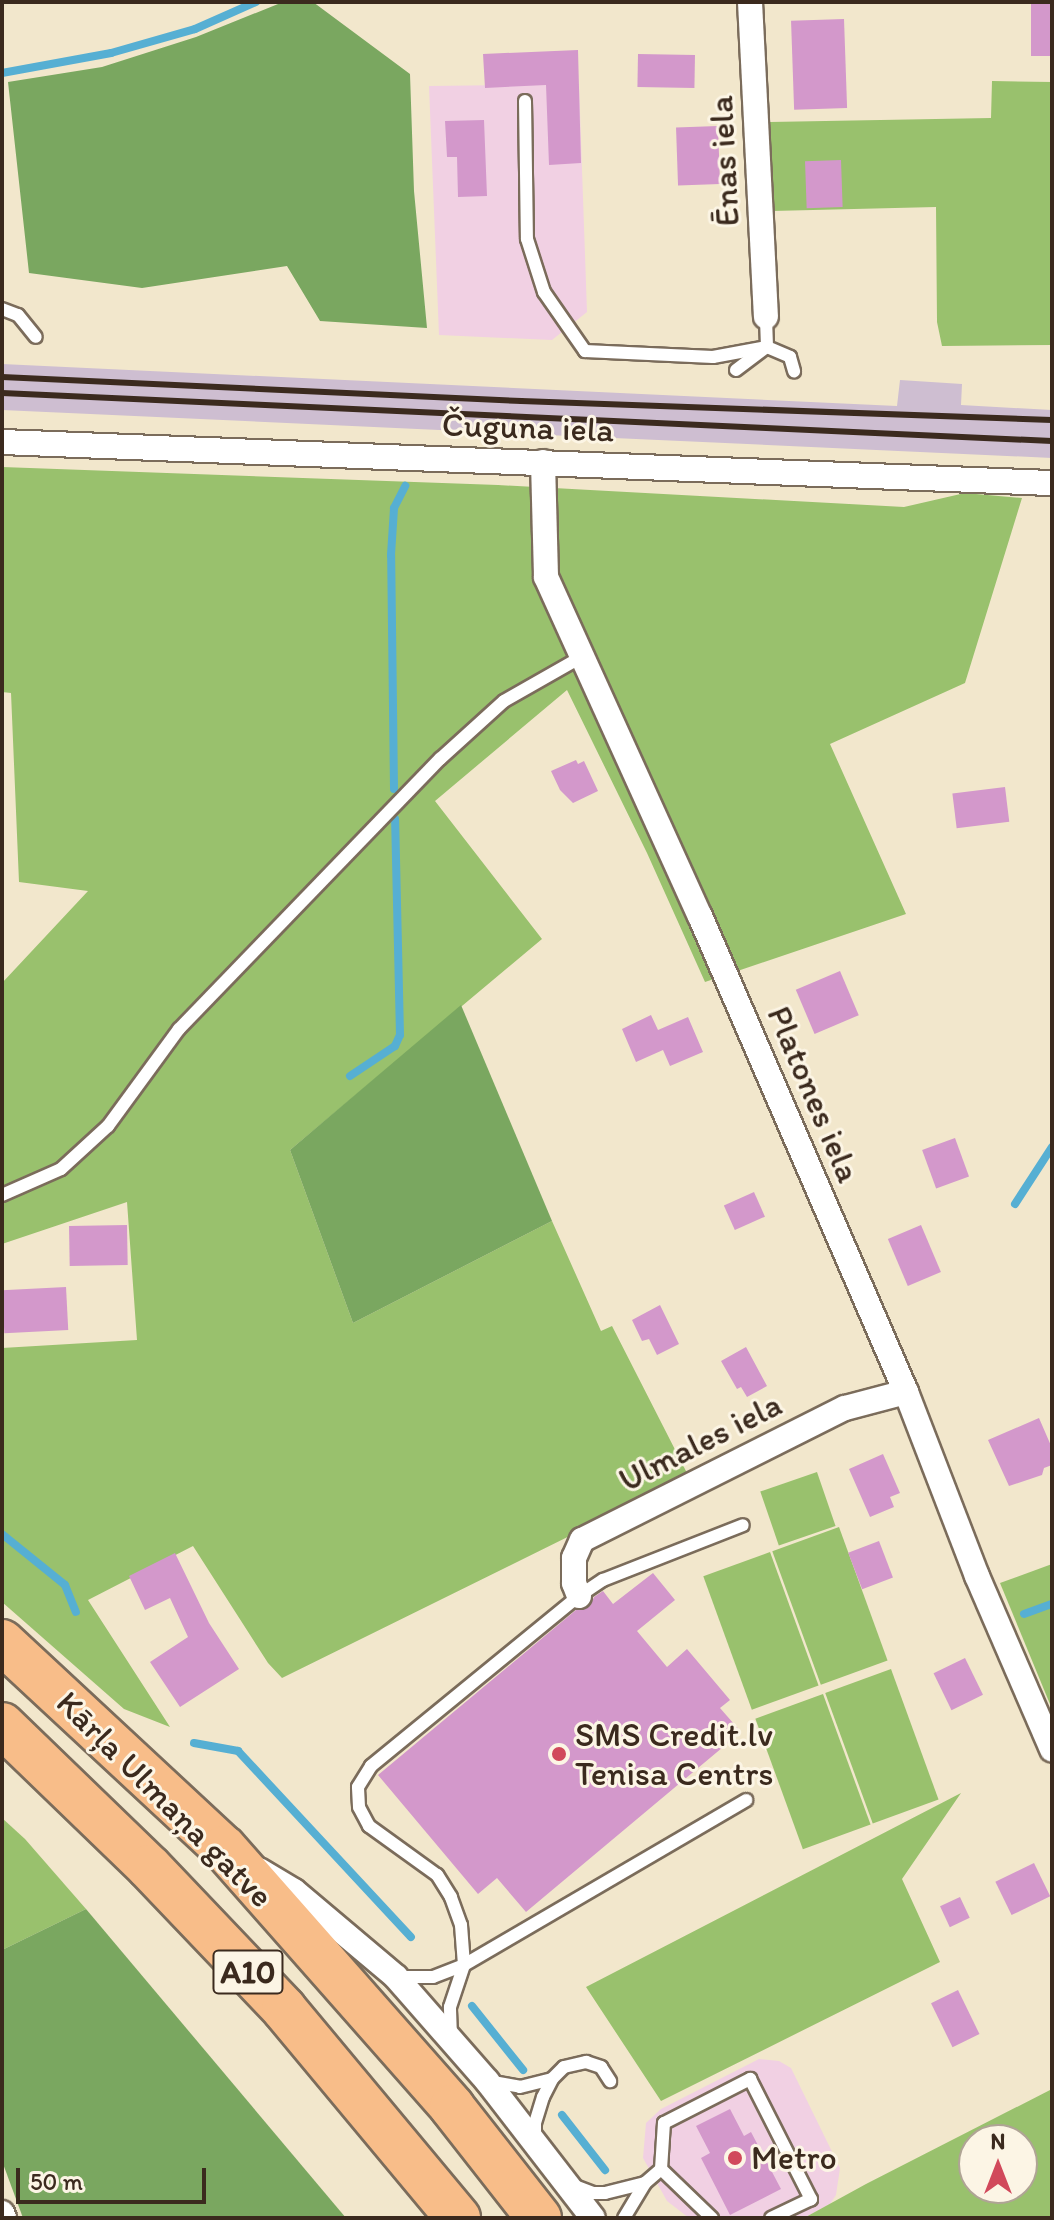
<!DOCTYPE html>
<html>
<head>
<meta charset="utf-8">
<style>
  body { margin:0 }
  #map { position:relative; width:1054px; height:2220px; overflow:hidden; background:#f2e7cc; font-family:Itim,sans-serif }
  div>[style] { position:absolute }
  .built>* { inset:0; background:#f1d0e3 }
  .industrial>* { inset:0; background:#cebed1 }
  .green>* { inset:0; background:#99c16d; transform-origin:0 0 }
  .forest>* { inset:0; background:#7aa760 }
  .stream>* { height:8px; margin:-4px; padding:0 4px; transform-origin:4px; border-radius:4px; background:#56afd3 }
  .building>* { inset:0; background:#d398cb; transform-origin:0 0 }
  .roads { filter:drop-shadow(2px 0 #7b6c5b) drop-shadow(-2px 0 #7b6c5b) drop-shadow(0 2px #7b6c5b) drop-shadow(0 -2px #7b6c5b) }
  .lane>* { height:12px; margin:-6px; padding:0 6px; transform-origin:6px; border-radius:6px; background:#fff }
  .street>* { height:24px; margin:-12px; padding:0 12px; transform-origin:12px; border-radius:12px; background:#fff }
  .highway>* { height:44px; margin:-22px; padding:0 22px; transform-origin:22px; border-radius:22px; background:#f8bd89 }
  .rail>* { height:6px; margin:-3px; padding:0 3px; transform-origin:3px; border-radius:3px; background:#3b2a1e }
  .dots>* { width:22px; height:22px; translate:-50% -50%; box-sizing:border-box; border:4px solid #fcf5e5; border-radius:50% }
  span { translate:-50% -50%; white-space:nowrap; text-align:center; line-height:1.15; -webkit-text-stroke:6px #fcf5e5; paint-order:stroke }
  .shield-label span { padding:2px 6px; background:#fcf5e5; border:2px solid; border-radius:6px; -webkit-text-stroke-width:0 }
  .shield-label { font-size:32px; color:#3b2a1e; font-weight:700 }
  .street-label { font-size:34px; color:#3b2a1e }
  .poi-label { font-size:34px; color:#3b2a1e }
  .left { translate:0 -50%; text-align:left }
  .frame { position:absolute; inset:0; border:4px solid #3b2a1e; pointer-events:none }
  .north { position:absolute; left:958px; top:2124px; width:80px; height:80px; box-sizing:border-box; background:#fcf5e5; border:2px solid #afa495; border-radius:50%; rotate:0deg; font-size:22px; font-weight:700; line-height:32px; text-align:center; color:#3b2a1e }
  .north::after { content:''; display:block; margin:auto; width:28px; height:36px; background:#d1495b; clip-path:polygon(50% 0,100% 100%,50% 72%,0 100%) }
  .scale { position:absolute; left:16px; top:2168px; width:190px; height:36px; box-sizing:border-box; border:4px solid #3b2a1e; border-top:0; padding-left:10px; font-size:24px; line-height:28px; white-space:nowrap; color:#3b2a1e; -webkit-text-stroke:6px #fcf5e5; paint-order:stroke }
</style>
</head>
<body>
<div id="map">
  <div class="built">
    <i style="clip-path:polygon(579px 84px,587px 312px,552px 340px,439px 335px,429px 86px)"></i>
    <i style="clip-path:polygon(759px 2059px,779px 2061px,791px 2068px,840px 2168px,836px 2195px,830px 2204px,804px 2218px,689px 2218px,667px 2201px,643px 2158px,646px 2123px,661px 2109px)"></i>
  </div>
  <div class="industrial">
    <i style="clip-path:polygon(2px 364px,897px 406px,900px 380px,962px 384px,961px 405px,1052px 410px,1052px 458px,2px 410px)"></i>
  </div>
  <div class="green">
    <i style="clip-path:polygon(992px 81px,1052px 82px,1052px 345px,942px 346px,937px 322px,936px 207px,772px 211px,770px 122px,991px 118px)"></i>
    <i style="clip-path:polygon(2px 467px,498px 485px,904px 507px,965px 493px,1022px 498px,965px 683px,830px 744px,906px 914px,705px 982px,647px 853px,567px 690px,435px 801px,542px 939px,290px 1150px,353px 1323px,552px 1221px,601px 1331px,612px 1326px,689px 1477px,282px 1678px,268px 1663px,193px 1546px,88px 1600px,170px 1727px,124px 1709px,2px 1602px,2px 1348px,137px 1340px,127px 1202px,2px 1244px,2px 983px,88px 891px,19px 882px,11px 693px,2px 692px)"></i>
    <i style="left:817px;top:1472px;width:57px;height:60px;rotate:71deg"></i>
    <i style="left:839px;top:1527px;width:142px;height:71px;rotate:70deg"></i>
    <i style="left:770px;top:1552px;width:142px;height:71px;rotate:70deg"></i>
    <i style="clip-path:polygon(1052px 1564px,1052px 1709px,1000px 1583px)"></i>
    <i style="left:891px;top:1669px;width:139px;height:70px;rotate:70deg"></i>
    <i style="left:823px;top:1694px;width:139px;height:72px;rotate:70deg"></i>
    <i style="clip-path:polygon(961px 1793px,902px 1879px,940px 1962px,661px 2101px,586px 1987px)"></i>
    <i style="clip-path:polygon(2px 1818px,25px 1839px,86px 1909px,2px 1950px)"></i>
    <i style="clip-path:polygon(evenodd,1052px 2089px,1052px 2218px,804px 2218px,866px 2184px,1052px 2089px,974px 2140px,1022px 2140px,1022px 2188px,974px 2188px,974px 2140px)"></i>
  </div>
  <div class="forest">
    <i style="clip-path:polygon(283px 2px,313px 2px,410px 74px,414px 191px,427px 328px,320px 321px,287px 266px,142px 288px,29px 273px,8px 82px,102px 67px,196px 37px)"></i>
    <i style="clip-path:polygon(461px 1005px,552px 1221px,353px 1323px,290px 1150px)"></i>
    <i style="clip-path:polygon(86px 1909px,346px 2218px,23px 2218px,2px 2161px,2px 1950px)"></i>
  </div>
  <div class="stream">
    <i style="left:2px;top:73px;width:111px;rotate:-10.4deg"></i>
    <i style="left:111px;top:53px;width:87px;rotate:-15.9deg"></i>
    <i style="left:195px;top:29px;width:67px;rotate:-23.9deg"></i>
    <i style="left:394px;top:789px;width:234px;rotate:-90.7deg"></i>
    <i style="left:391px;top:555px;width:47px;rotate:-86.3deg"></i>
    <i style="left:394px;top:508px;width:25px;rotate:-63deg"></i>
    <i style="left:350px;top:1076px;width:54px;rotate:-33.7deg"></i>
    <i style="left:395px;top:1046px;width:12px;rotate:-66deg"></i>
    <i style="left:400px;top:1035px;width:216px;rotate:-91.3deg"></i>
    <i style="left:1015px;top:1204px;width:68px;rotate:-57deg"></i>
    <i style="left:2px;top:1534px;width:81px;rotate:39deg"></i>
    <i style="left:65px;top:1585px;width:29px;rotate:68deg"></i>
    <i style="left:1024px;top:1614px;width:30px;rotate:-20deg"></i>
    <i style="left:194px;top:1743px;width:45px;rotate:10.3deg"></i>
    <i style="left:238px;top:1751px;width:254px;rotate:47.1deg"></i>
    <i style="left:472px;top:2006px;width:82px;rotate:51.4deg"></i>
    <i style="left:562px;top:2115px;width:70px;rotate:52deg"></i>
  </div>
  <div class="building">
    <i style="left:1031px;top:2px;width:21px;height:54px"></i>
    <i style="left:844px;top:19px;width:89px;height:53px;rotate:88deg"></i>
    <i style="clip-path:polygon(578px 50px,581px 163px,549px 165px,546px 85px,485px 88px,483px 54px)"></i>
    <i style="left:638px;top:54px;width:57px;height:33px;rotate:1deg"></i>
    <i style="clip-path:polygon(484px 120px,487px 196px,458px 197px,457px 157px,447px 157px,445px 121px)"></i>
    <i style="left:718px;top:126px;width:58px;height:42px;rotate:88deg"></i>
    <i style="left:841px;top:160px;width:47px;height:36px;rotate:88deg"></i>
    <i style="clip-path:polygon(576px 760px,578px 764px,584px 761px,598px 791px,573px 803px,560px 790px,551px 771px)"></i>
    <i style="left:1005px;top:787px;width:35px;height:53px;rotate:83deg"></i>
    <i style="left:840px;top:971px;width:48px;height:48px;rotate:67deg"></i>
    <i style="clip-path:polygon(651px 1015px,658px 1030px,688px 1017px,703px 1052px,670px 1066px,663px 1050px,636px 1062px,622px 1029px)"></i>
    <i style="left:955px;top:1138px;width:41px;height:35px;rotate:70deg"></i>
    <i style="left:754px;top:1192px;width:27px;height:33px;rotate:66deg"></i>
    <i style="left:127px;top:1225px;width:40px;height:58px;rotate:89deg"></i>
    <i style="left:921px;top:1225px;width:51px;height:36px;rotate:67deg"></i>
    <i style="left:66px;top:1287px;width:43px;height:64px;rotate:87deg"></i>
    <i style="clip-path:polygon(660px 1305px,679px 1344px,657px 1355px,649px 1339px,642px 1341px,632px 1320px)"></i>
    <i style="clip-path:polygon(746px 1347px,767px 1386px,747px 1397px,741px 1387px,737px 1389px,721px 1361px)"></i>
    <i style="clip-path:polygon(1039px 1418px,1052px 1448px,1052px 1465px,1044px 1468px,1042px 1475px,1009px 1486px,988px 1440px)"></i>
    <i style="clip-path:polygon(883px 1454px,900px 1493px,890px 1497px,894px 1507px,870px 1517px,849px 1469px)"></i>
    <i style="left:879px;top:1541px;width:39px;height:33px;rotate:69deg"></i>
    <i style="clip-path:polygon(175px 1553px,209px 1623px,239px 1669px,180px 1707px,150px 1662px,188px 1637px,170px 1598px,145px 1610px,129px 1576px)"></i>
    <i style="clip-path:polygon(653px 1573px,675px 1600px,637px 1631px,667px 1667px,687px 1649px,730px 1700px,720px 1708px,741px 1732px,526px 1912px,497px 1878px,478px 1894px,378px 1775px,576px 1610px,590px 1606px,594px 1597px,603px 1591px,613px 1604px)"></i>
    <i style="left:965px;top:1658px;width:41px;height:35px;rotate:64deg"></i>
    <i style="left:1034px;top:1863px;width:37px;height:43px;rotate:64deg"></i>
    <i style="left:960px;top:1897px;width:23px;height:22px;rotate:65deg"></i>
    <i style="left:958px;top:1990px;width:49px;height:30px;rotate:64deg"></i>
    <i style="clip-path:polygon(730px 2109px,744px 2136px,751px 2132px,781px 2189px,730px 2215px,701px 2158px,710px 2153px,696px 2126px)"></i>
  </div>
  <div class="roads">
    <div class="lane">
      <i style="left:525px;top:101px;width:138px;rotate:89.2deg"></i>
      <i style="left:527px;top:239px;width:56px;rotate:72.2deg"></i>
      <i style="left:544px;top:292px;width:72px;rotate:55.2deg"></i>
      <i style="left:585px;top:351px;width:128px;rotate:2.7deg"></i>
      <i style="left:713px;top:357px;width:55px;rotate:-10.5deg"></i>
      <i style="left:767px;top:347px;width:25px;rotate:23deg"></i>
      <i style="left:790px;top:357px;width:15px;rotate:74deg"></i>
      <i style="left:2px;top:309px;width:17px;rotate:21deg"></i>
      <i style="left:18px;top:315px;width:28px;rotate:51deg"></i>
      <i style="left:736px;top:370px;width:39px;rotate:-37deg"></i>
      <i style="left:767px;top:347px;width:30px;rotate:-92deg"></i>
      <i style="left:2px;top:1195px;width:64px;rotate:-23.8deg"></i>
      <i style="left:61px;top:1169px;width:64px;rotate:-42.5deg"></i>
      <i style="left:108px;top:1126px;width:120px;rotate:-53.8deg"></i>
      <i style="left:179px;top:1029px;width:376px;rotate:-46deg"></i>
      <i style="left:440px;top:759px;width:86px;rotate:-42.2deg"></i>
      <i style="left:504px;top:701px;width:91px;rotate:-29.7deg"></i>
      <i style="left:396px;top:1977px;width:37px"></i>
      <i style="left:433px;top:1977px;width:33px;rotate:-21deg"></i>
      <i style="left:464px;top:1965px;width:327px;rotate:-30.3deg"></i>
      <i style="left:451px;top:2038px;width:31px;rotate:-92deg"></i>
      <i style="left:450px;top:2007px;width:44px;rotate:-71.6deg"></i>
      <i style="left:464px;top:1965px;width:40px;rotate:-94.3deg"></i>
      <i style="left:461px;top:1925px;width:30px;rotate:-110deg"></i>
      <i style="left:451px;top:1897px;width:26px;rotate:-122deg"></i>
      <i style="left:437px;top:1875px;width:84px;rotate:-144.2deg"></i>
      <i style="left:369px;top:1826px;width:21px;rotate:-118deg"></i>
      <i style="left:359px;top:1807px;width:20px;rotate:-93deg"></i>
      <i style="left:358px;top:1787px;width:25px;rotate:-58deg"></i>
      <i style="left:371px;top:1766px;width:269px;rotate:-39.3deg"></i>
      <i style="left:579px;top:1596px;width:29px;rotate:-34deg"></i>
      <i style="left:603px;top:1580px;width:150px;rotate:-21.4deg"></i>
      <i style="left:493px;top:2082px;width:27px;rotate:10deg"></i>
      <i style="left:520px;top:2087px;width:33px;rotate:-14deg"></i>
      <i style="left:535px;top:2136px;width:13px;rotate:-90deg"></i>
      <i style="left:535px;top:2123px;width:27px;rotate:-73deg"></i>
      <i style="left:543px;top:2097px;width:20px;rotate:-63deg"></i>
      <i style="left:552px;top:2079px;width:17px;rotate:-45deg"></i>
      <i style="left:564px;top:2067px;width:23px;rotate:-13deg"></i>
      <i style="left:586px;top:2062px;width:16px;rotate:18deg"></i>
      <i style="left:601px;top:2067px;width:17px;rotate:57deg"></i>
      <i style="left:661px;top:2169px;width:71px;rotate:43.9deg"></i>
      <i style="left:575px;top:2186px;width:19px;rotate:21deg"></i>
      <i style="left:593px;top:2193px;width:12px"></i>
      <i style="left:605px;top:2193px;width:41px;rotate:-14deg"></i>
      <i style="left:624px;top:2218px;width:41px;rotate:-59deg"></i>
      <i style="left:645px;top:2183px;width:21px;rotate:-41deg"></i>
      <i style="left:661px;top:2169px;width:46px;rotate:-86.3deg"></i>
      <i style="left:664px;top:2123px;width:97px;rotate:-27.1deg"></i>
      <i style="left:750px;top:2079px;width:135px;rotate:63.1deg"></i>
      <i style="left:811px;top:2199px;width:44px;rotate:154.6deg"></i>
    </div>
    <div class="street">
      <i style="left:750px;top:2px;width:315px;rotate:87.1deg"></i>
      <i style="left:2px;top:442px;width:1051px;rotate:2.24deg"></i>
      <i style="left:543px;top:462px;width:115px;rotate:88.5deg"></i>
      <i style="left:546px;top:577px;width:372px;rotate:65.6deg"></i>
      <i style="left:700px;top:916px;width:519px;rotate:66.6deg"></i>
      <i style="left:906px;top:1392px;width:197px;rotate:68.9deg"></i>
      <i style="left:977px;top:1576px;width:189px;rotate:66.6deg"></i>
      <i style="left:579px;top:1596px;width:14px;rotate:-111deg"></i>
      <i style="left:574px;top:1583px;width:25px;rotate:-90deg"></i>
      <i style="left:574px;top:1558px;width:20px;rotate:-66deg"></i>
      <i style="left:582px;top:1540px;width:294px;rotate:-26.7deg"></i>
      <i style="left:845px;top:1408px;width:63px;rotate:-14.7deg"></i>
      <i style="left:259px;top:1870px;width:41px;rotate:31deg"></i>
      <i style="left:294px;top:1891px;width:133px;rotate:40.1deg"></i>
      <i style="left:396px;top:1977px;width:138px;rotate:48.8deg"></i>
      <i style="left:487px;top:2081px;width:173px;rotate:52.3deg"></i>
      <i style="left:2px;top:2213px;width:5px;rotate:68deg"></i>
    </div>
    <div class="highway">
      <i style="left:2px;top:1642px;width:303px;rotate:42.9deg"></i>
      <i style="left:224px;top:1848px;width:345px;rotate:48.6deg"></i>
      <i style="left:452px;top:2107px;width:141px;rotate:51.9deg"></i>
      <i style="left:2px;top:1725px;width:204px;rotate:44deg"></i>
      <i style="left:149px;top:1867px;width:196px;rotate:46.4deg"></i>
      <i style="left:284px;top:2009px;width:272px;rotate:50.2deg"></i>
    </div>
  </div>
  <div class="rail">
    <i style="left:2px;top:377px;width:520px;rotate:2.65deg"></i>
    <i style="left:521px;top:401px;width:531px;rotate:2.05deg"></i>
    <i style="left:2px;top:393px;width:1051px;rotate:2.62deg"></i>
  </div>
  <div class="dots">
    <i style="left:559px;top:1754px;background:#d1495b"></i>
    <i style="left:735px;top:2158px;background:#d1495b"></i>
  </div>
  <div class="shield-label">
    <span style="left:248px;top:1972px">A10</span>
  </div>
  <div class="street-label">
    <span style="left:724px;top:161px;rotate:-93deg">Ēnas iela</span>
    <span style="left:528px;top:427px;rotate:2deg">Čuguna iela</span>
    <span style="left:814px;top:1094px;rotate:67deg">Platones iela</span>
    <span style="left:700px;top:1442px;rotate:-27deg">Ulmales iela</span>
    <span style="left:165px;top:1799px;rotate:45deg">Kārļa Ulmaņa gatve</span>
  </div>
  <div class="poi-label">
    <span class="left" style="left:575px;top:1754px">SMS Credit.lv<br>Tenisa Centrs</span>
    <span class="left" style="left:751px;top:2158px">Metro</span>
  </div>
  <div class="frame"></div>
  <div class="north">N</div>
  <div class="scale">50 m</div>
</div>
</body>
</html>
